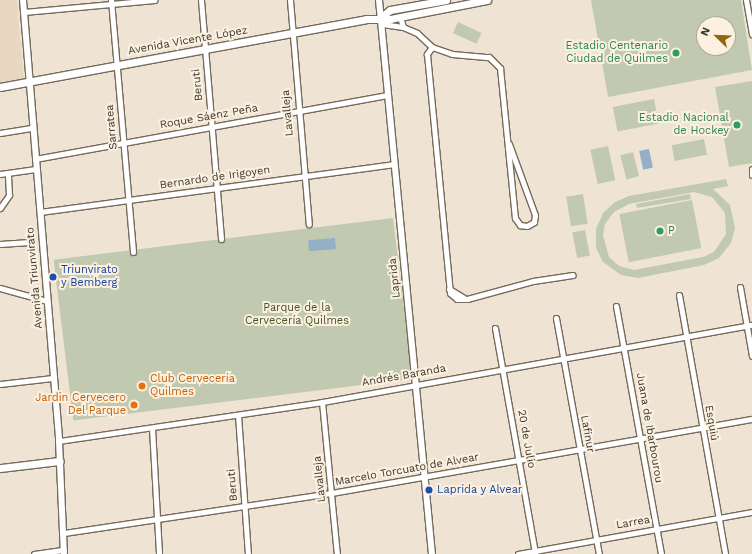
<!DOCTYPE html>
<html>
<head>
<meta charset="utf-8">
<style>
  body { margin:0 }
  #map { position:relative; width:752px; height:554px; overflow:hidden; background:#efe4d3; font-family:"Work Sans",sans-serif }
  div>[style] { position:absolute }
  .built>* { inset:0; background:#e8d8c1 }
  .green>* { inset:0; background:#c1cab1; transform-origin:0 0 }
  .water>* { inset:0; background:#93b0c6; transform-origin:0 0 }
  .roads { filter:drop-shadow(1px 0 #746a5c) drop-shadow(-1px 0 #746a5c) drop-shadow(0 1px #746a5c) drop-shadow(0 -1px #746a5c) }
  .minor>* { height:5px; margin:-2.5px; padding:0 2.5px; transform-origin:2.5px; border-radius:2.5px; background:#fff }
  .tertiary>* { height:6px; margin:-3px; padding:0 3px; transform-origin:3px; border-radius:3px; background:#fff }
  .secondary>* { height:7px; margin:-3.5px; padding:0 3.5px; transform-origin:3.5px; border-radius:3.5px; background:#fff }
  .dots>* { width:11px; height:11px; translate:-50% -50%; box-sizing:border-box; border:2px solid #fcf1e0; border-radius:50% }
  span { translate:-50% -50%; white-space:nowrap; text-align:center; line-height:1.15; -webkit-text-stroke:4px #fcf1e0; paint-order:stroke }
  .street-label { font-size:11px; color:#3c3831 }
  .leisure-label { font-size:11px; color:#27864d }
  .right { translate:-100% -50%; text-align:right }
  .left { translate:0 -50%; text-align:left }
  .transit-label { font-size:11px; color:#164399 }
  .park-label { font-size:11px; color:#455323 }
  .food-label { font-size:11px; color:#c56008 }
  .north { position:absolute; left:696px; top:16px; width:40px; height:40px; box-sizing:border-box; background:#fcf1e0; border:1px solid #afa79a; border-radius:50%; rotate:293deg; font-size:11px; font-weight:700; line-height:16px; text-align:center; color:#3c3831 }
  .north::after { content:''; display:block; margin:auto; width:14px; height:18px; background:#926610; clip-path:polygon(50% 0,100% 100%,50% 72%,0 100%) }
</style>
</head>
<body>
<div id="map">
  <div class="built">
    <i style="clip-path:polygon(0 0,17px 0,24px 81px,0 85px)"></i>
  </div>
  <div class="green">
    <i style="clip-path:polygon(evenodd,591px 0,741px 0,752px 70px,608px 97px,591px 0,704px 24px,728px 24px,728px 48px,704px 48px,704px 24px)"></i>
    <i style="left:458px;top:22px;width:26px;height:12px;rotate:25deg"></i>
    <i style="clip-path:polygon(752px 81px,752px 163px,729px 167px,715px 87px)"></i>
    <i style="left:654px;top:99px;width:25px;height:42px;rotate:79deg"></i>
    <i style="left:704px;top:139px;width:16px;height:33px;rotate:79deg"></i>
    <i style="left:608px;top:146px;width:35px;height:18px;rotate:78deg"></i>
    <i style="left:633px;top:152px;width:25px;height:13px;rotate:76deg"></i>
    <i style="clip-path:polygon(evenodd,726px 179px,728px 186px,713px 189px,730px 205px,735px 228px,731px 243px,719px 258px,704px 265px,638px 278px,621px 275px,603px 262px,596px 248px,596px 229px,603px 213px,615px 202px,629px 196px,726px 179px,694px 192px,712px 197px,725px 213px,726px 234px,714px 252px,703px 257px,634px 270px,619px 266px,609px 257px,603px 235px,605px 224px,614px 212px,629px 204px,694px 192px)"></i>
    <i style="left:583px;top:194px;width:30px;height:17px;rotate:81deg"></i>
    <i style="clip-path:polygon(690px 194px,691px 199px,637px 208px,636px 204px)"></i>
    <i style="left:692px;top:200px;width:49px;height:74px;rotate:79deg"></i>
    <i style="left:393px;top:218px;width:162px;height:342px;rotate:83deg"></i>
    <i style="left:585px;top:230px;width:26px;height:13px;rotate:79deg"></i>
  </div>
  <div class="water">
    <i style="left:649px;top:149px;width:19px;height:10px;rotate:78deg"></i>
    <i style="left:335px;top:238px;width:11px;height:27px;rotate:85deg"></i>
  </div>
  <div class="roads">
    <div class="minor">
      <i style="left:111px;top:0;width:253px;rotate:85deg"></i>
      <i style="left:201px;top:0;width:240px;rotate:85.2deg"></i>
      <i style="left:290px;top:0;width:225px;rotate:85.2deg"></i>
      <i style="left:746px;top:0;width:35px;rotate:80deg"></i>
      <i style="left:24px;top:12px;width:131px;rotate:-5.3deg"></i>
      <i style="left:400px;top:17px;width:10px;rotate:73deg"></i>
      <i style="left:403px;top:27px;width:15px;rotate:23deg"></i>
      <i style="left:417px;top:33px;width:21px;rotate:43deg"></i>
      <i style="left:432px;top:47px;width:21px;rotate:19deg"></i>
      <i style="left:452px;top:54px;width:37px;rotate:5deg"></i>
      <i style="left:489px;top:57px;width:16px;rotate:45deg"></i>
      <i style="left:500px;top:68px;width:151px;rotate:84.3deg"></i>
      <i style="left:515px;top:218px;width:9px;rotate:54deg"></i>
      <i style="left:520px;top:225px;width:7px;rotate:8deg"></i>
      <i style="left:527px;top:226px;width:8px;rotate:-30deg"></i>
      <i style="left:534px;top:222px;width:7px;rotate:-82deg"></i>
      <i style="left:535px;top:215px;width:76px;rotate:-110.1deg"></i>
      <i style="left:382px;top:24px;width:21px;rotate:8deg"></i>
      <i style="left:432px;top:47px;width:9px;rotate:126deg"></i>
      <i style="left:427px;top:54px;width:240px;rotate:84.5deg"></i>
      <i style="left:450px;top:293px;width:9px;rotate:41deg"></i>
      <i style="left:457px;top:299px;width:10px"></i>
      <i style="left:467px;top:299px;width:68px;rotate:-15.3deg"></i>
      <i style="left:533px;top:281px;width:40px;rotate:-8.5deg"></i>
      <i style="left:0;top:133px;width:33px;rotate:-9deg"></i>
      <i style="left:35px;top:159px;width:358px;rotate:-10.3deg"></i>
      <i style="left:752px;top:169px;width:6px;rotate:90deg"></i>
      <i style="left:0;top:174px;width:36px;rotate:-8deg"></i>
      <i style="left:0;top:208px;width:16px;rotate:-55deg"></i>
      <i style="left:9px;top:195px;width:22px;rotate:-93deg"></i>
      <i style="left:40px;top:212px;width:356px;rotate:-7.7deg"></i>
      <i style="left:0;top:244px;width:26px;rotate:-4deg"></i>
      <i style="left:740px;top:287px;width:70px;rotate:80.1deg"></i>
      <i style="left:0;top:288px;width:49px;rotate:15.5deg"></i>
      <i style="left:449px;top:289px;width:17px;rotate:31deg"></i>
      <i style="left:679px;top:295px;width:263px;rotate:79.9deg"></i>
      <i style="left:616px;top:306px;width:252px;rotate:79.7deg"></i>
      <i style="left:556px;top:318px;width:240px;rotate:79.7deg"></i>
      <i style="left:495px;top:328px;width:229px;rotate:79.9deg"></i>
      <i style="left:0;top:384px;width:53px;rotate:-6.5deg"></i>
      <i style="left:322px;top:402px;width:153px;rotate:84.4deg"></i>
      <i style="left:238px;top:415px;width:139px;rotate:85.9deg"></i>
      <i style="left:152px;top:428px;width:126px;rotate:86.8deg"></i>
      <i style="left:59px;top:441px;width:266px;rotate:-8.4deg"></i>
      <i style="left:322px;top:402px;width:437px;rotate:-10.2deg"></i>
      <i style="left:64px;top:533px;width:270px;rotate:-8.5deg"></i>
      <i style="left:331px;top:493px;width:427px;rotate:-10deg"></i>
      <i style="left:34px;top:554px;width:30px;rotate:-8deg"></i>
      <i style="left:518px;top:554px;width:238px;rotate:-10.2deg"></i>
    </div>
    <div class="tertiary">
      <i style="left:23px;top:0;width:442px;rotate:85.3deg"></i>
      <i style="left:59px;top:441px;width:113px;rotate:87.5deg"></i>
      <i style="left:379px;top:0;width:557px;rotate:84.54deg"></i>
    </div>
    <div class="secondary">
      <i style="left:381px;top:17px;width:11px;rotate:-38deg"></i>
      <i style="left:390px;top:10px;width:57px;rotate:-10.1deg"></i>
      <i style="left:0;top:87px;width:372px;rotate:-10.5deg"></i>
      <i style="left:366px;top:19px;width:24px"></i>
      <i style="left:390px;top:19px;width:99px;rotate:-11.1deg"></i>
      <i style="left:0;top:468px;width:60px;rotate:-6.7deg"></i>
    </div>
  </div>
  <div class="dots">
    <i style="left:676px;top:53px;background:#2e9e5b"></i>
    <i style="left:737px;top:125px;background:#2e9e5b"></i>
    <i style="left:660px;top:231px;background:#2e9e5b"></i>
    <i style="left:53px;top:277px;background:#1a4fb4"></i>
    <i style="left:142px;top:386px;background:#e8710a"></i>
    <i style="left:134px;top:405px;background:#e8710a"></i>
    <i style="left:429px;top:490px;background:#1a4fb4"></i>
  </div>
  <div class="street-label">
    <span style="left:188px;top:41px;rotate:-10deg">Avenida Vicente López</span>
    <span style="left:198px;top:85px;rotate:-96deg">Beruti</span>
    <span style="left:288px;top:113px;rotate:-95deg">Lavalleja</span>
    <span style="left:209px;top:117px;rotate:-10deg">Roque Sáenz Peña</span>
    <span style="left:112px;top:127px;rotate:-95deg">Sarratea</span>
    <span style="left:215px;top:178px;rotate:-8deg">Bernardo de Irigoyen</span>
    <span style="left:35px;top:278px;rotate:-95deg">Avenida Triunvirato</span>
    <span style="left:395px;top:278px;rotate:-96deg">Laprida</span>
    <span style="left:404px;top:376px;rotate:-10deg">Andrés Baranda</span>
    <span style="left:711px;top:423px;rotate:80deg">Esquiú</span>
    <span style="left:649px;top:428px;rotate:80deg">Juana de Ibarbourou</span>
    <span style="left:587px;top:434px;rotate:80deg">Lafinur</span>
    <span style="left:526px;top:439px;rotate:80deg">20 de Julio</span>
    <span style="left:407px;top:470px;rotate:-10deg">Marcelo Torcuato de Alvear</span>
    <span style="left:320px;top:479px;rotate:-96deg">Lavalleja</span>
    <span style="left:233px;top:485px;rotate:-95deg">Beruti</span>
    <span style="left:633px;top:523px;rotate:-10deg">Larrea</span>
  </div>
  <div class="leisure-label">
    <span class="right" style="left:668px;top:53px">Estadio Centenario<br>Ciudad de Quilmes</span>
    <span class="right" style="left:729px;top:125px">Estadio Nacional<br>de Hockey</span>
    <span class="left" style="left:668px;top:231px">P</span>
  </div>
  <div class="transit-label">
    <span class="left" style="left:61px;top:277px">Triunvirato<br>y Bemberg</span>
    <span class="left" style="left:437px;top:490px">Laprida y Alvear</span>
  </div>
  <div class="park-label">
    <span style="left:297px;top:315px">Parque de la<br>Cervecería Quilmes</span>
  </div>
  <div class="food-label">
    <span class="left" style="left:150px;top:386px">Club Cervecería<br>Quilmes</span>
    <span class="right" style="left:126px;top:405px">Jardin Cervecero<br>Del Parque</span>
  </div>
  <div class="north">N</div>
</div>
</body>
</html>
